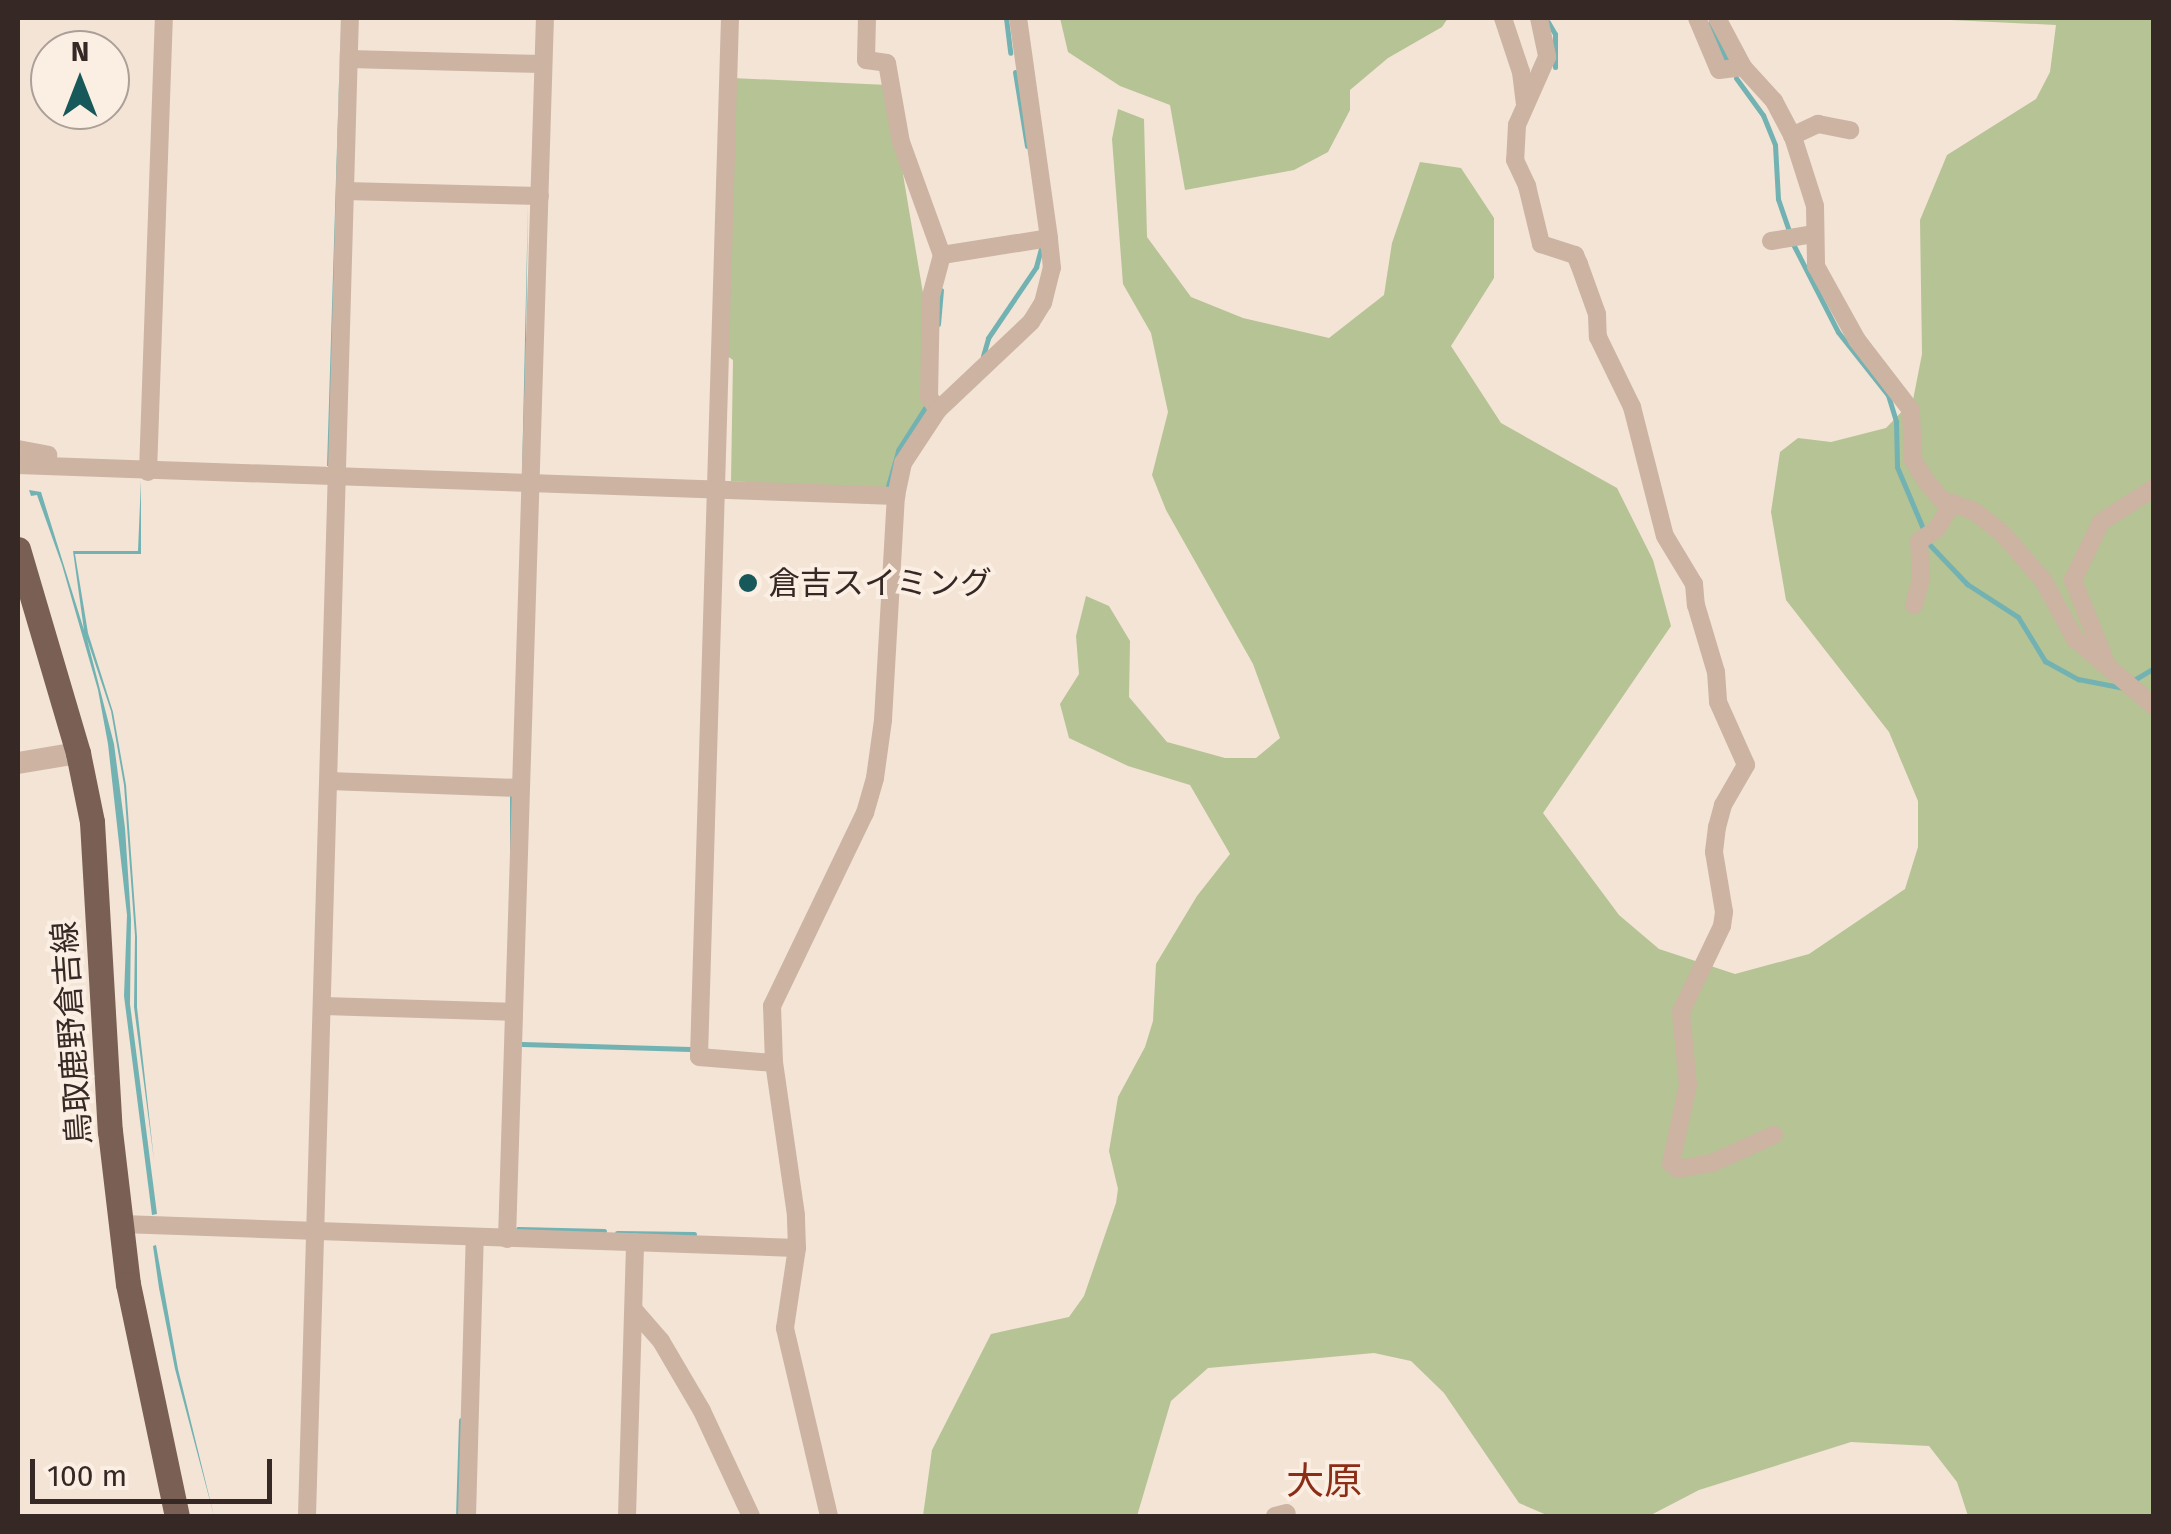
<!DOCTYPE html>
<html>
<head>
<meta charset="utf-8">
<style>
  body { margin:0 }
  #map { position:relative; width:2171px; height:1534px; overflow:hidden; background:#f3e4d6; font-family:"Fira Sans","Noto Sans JP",sans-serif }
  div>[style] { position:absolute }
  .green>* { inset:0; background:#b6c395 }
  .water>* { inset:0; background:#73b2b2; transform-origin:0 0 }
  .stream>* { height:5px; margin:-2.5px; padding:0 2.5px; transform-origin:2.5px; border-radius:2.5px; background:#73b2b2 }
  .minor>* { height:18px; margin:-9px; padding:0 9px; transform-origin:9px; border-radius:9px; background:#ccb3a2 }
  .tertiary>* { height:22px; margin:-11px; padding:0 11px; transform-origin:11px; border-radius:11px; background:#ccb3a2 }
  .primary>* { height:25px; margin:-12.5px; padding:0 12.5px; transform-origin:12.5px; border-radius:12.5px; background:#795f54 }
  .dots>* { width:28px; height:28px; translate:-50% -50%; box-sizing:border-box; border:5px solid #fbeee3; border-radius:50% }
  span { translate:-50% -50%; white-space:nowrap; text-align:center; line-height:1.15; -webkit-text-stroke:8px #fbeee3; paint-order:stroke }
  .poi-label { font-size:32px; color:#362925 }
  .left { translate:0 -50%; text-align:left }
  .street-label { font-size:32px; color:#362925 }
  .quarter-label { font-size:38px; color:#8b2d17 }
  .frame { position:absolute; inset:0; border:20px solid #362925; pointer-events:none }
  .north { position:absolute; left:30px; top:30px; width:100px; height:100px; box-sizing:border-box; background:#fbeee3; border:2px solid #ac9f97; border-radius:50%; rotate:0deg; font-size:28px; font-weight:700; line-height:40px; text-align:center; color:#362925 }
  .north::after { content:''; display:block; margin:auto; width:35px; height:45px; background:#17595a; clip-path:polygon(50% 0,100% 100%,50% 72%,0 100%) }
  .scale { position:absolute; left:30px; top:1459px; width:242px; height:45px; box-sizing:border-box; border:5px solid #362925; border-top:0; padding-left:12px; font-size:30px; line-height:35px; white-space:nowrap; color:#362925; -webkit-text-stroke:8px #fbeee3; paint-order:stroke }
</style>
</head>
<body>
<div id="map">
  <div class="green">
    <i style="clip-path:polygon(1060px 18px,1448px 18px,1442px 27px,1388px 58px,1350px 90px,1350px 110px,1328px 152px,1294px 170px,1185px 190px,1170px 105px,1120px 86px,1068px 52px)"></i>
    <i style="clip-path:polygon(1909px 18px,2153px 18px,2153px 1516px,1968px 1516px,1957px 1482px,1929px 1446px,1851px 1442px,1699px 1490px,1649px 1516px,1549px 1516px,1519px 1503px,1444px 1393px,1411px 1361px,1374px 1353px,1208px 1368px,1171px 1401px,1137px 1516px,923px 1516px,932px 1450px,991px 1334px,1069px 1317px,1084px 1296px,1116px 1203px,1118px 1189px,1109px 1151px,1118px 1097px,1145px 1047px,1153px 1021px,1156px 964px,1197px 896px,1230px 854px,1190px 785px,1128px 766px,1069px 738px,1060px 704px,1079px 674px,1076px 636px,1086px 596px,1109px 606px,1130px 641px,1129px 697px,1167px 742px,1225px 758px,1256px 758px,1280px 738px,1253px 664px,1166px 510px,1152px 475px,1168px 412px,1151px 333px,1123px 284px,1112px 139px,1118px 109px,1144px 119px,1147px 237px,1191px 297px,1243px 318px,1329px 338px,1384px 295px,1392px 243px,1420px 162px,1461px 168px,1494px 218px,1494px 278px,1451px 346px,1501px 423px,1617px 488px,1653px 560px,1671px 626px,1543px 813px,1619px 915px,1659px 949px,1735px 974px,1809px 954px,1905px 889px,1918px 847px,1918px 801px,1889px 732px,1786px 600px,1771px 512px,1780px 452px,1798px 438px,1831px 442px,1886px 428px,1913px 400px,1922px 354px,1920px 220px,1947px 155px,2036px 99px,2050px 72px,2056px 25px)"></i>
    <i style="clip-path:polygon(732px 78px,888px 85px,927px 317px,928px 411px,907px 440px,890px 491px,731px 481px,733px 360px,727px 356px)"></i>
  </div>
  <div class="water">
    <i style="clip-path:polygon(341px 18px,329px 466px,327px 466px)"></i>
    <i style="clip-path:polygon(528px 203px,524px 475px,522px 475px)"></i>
    <i style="clip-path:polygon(141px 480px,141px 554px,75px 554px,88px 633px,113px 712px,126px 785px,137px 937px,137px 1007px,154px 1160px,134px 1007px,135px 936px,124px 785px,111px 711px,87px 639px,114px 744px,125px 828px,131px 919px,130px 1004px,157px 1214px,152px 1215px,124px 996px,127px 915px,108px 744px,98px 690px,62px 565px,37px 495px,31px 496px,29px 490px,41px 492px,84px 630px,73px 551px,138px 551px)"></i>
    <i style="left:510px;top:795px;width:2px;height:211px"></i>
    <i style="clip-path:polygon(156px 1245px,178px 1369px,214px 1516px,175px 1369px,159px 1288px,153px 1246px)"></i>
  </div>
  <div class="stream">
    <i style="left:1006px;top:18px;width:35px;rotate:83deg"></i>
    <i style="left:1548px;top:22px;width:14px;rotate:60deg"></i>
    <i style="left:1555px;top:34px;width:33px;rotate:90deg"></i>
    <i style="left:1709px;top:24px;width:41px;rotate:64.1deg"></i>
    <i style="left:1015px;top:72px;width:75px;rotate:80.8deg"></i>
    <i style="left:1736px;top:78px;width:46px;rotate:53.9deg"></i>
    <i style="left:1763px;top:115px;width:32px;rotate:68deg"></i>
    <i style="left:1775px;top:145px;width:54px;rotate:86.8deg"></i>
    <i style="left:1778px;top:199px;width:36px;rotate:71deg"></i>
    <i style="left:1793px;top:244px;width:99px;rotate:62.9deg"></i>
    <i style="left:1838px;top:332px;width:80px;rotate:51.6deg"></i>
    <i style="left:1888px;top:395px;width:28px;rotate:73deg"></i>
    <i style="left:1896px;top:422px;width:45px;rotate:88.7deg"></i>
    <i style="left:1897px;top:467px;width:69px;rotate:67.1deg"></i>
    <i style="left:938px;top:324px;width:34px;rotate:-85deg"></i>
    <i style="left:983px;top:356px;width:19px;rotate:-74deg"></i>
    <i style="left:988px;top:338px;width:86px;rotate:-55.9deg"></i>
    <i style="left:1036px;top:267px;width:20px;rotate:-75deg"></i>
    <i style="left:888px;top:486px;width:37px;rotate:-74deg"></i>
    <i style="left:898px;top:450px;width:50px;rotate:-57.3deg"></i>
    <i style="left:1928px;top:543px;width:57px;rotate:46.4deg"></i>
    <i style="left:1967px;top:584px;width:61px;rotate:32.9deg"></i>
    <i style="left:2018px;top:617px;width:52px;rotate:58.5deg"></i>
    <i style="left:2045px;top:661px;width:38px;rotate:29deg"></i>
    <i style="left:2078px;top:679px;width:47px;rotate:11.1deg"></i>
    <i style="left:2134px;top:680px;width:23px;rotate:-31deg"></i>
    <i style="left:522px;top:1044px;width:168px;rotate:1.7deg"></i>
    <i style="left:518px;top:1229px;width:86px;rotate:1.3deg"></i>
    <i style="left:617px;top:1233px;width:77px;rotate:0.7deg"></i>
    <i style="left:458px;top:1516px;width:96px;rotate:-88.2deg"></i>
  </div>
  <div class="minor">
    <i style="left:730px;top:18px;width:1039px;rotate:91.71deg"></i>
    <i style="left:699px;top:1057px;width:75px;rotate:4.6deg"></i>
    <i style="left:867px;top:18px;width:42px;rotate:91.4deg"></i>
    <i style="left:866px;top:60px;width:21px;rotate:8deg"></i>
    <i style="left:887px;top:63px;width:80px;rotate:80deg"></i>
    <i style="left:901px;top:142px;width:120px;rotate:70.1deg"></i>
    <i style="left:1503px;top:18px;width:57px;rotate:71.6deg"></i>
    <i style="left:1521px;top:72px;width:31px;rotate:83deg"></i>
    <i style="left:1539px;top:18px;width:40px;rotate:78deg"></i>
    <i style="left:1547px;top:57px;width:74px;rotate:113.8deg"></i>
    <i style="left:1517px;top:125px;width:35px;rotate:93deg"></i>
    <i style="left:1515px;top:160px;width:29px;rotate:65deg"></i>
    <i style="left:1527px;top:186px;width:60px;rotate:76.4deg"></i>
    <i style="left:1541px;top:244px;width:36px;rotate:18deg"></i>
    <i style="left:1575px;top:255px;width:10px;rotate:66deg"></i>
    <i style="left:1579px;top:264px;width:53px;rotate:70.2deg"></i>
    <i style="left:1597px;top:314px;width:23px;rotate:88deg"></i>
    <i style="left:1598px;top:337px;width:78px;rotate:64.1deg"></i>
    <i style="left:1632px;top:407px;width:133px;rotate:75.7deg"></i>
    <i style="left:1665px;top:536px;width:56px;rotate:58.9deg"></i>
    <i style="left:1694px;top:584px;width:21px;rotate:85deg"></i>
    <i style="left:1696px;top:605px;width:70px;rotate:73.4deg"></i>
    <i style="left:1716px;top:672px;width:30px;rotate:86deg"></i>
    <i style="left:1718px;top:702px;width:69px;rotate:66deg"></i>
    <i style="left:1746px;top:765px;width:46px;rotate:119.9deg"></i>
    <i style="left:1723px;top:805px;width:23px;rotate:105deg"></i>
    <i style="left:1717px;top:827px;width:25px;rotate:97deg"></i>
    <i style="left:1714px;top:852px;width:61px;rotate:80.5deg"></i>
    <i style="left:1724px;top:912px;width:14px;rotate:98deg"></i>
    <i style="left:1722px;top:926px;width:95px;rotate:115.5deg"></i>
    <i style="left:1681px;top:1012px;width:73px;rotate:84.5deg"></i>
    <i style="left:1688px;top:1085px;width:80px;rotate:102.3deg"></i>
    <i style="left:1671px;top:1163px;width:9px;rotate:41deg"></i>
    <i style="left:1678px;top:1169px;width:35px;rotate:-10deg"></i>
    <i style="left:1712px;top:1163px;width:68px;rotate:-24.3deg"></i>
    <i style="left:1697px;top:18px;width:56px;rotate:67.1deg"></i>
    <i style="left:1719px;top:70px;width:24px;rotate:-7deg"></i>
    <i style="left:1717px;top:18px;width:55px;rotate:62deg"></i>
    <i style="left:1743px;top:67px;width:46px;rotate:47.6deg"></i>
    <i style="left:1774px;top:101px;width:41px;rotate:62.2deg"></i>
    <i style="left:1793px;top:137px;width:72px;rotate:72.3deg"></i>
    <i style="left:1815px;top:206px;width:60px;rotate:89deg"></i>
    <i style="left:1816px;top:266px;width:85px;rotate:61deg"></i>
    <i style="left:1857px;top:340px;width:88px;rotate:52.4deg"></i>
    <i style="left:1911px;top:410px;width:50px;rotate:87.7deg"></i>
    <i style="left:1913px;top:460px;width:25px;rotate:58deg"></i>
    <i style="left:1926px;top:481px;width:25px;rotate:50deg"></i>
    <i style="left:1942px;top:500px;width:34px;rotate:19deg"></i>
    <i style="left:1974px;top:511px;width:37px;rotate:38deg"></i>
    <i style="left:2003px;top:534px;width:61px;rotate:49deg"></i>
    <i style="left:2043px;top:580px;width:67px;rotate:61.5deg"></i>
    <i style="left:2075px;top:639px;width:104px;rotate:40.3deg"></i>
    <i style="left:349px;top:59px;width:194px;rotate:1.5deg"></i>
    <i style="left:1792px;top:136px;width:29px;rotate:-25deg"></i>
    <i style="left:1818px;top:124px;width:33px;rotate:11deg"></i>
    <i style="left:345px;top:191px;width:195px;rotate:1.5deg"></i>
    <i style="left:1771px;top:241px;width:44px;rotate:-9.2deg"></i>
    <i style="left:938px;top:410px;width:16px;rotate:-125deg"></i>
    <i style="left:929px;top:397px;width:101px;rotate:-88.9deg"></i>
    <i style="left:931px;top:296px;width:42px;rotate:-75deg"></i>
    <i style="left:942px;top:255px;width:108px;rotate:-9deg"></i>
    <i style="left:18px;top:449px;width:31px;rotate:11deg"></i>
    <i style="left:18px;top:465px;width:879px;rotate:2.02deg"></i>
    <i style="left:148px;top:472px;width:454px;rotate:-88deg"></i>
    <i style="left:1914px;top:605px;width:28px;rotate:-75deg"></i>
    <i style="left:1921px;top:578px;width:37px;rotate:-93deg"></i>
    <i style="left:1919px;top:541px;width:22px;rotate:-34deg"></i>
    <i style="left:1937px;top:529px;width:30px;rotate:-60deg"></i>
    <i style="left:2107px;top:665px;width:92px;rotate:-111.8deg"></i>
    <i style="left:2073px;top:580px;width:64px;rotate:-64.2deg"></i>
    <i style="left:2101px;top:522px;width:63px;rotate:-32.7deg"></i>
    <i style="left:329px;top:781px;width:192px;rotate:2.1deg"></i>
    <i style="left:324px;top:1006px;width:190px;rotate:1.8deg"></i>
    <i style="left:122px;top:1224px;width:675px;rotate:2.04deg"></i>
    <i style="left:507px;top:1239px;width:1222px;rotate:-88.22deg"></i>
    <i style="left:634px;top:1310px;width:41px;rotate:48.9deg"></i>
    <i style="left:661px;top:1341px;width:81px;rotate:59.6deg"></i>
    <i style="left:702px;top:1411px;width:116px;rotate:65deg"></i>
    <i style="left:307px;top:1516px;width:1499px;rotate:-88.36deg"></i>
    <i style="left:467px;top:1516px;width:278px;rotate:-88.4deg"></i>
    <i style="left:627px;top:1516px;width:274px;rotate:-88.3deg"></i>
    <i style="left:829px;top:1516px;width:193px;rotate:-103.2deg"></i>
    <i style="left:785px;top:1328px;width:81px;rotate:-81.5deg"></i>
    <i style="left:797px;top:1248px;width:33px;rotate:-92deg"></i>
    <i style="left:796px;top:1215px;width:154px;rotate:-98.2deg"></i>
    <i style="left:774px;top:1063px;width:57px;rotate:-92deg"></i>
    <i style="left:772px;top:1006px;width:214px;rotate:-64.3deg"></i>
    <i style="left:865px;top:813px;width:36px;rotate:-74deg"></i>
    <i style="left:875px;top:778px;width:59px;rotate:-82.1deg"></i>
    <i style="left:883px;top:720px;width:224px;rotate:-86.7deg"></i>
    <i style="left:896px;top:496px;width:34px;rotate:-78deg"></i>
    <i style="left:903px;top:463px;width:64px;rotate:-56.6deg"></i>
    <i style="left:938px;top:410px;width:128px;rotate:-43.4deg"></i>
    <i style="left:1031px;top:322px;width:22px;rotate:-58deg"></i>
    <i style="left:1043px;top:303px;width:36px;rotate:-76deg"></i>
    <i style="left:1052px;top:268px;width:30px;rotate:-96deg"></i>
    <i style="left:1049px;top:238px;width:222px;rotate:-98deg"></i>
    <i style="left:1275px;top:1516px;width:12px;rotate:-14deg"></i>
  </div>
  <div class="tertiary">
    <i style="left:18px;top:763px;width:61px;rotate:-9.5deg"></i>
  </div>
  <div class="primary">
    <i style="left:18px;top:549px;width:213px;rotate:73.6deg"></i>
    <i style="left:78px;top:753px;width:70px;rotate:78.5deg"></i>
    <i style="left:92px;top:822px;width:310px;rotate:86.7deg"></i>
    <i style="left:110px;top:1131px;width:154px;rotate:83.3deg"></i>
    <i style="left:128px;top:1284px;width:237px;rotate:78.1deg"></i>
  </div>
  <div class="dots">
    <i style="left:748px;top:583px;background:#17595a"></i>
  </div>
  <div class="poi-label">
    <span class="left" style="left:768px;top:583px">倉吉スイミング</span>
  </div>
  <div class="street-label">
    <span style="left:72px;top:1033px;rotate:-94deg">鳥取鹿野倉吉線</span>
  </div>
  <div class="quarter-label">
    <span style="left:1324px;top:1482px">大原</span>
  </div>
  <div class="frame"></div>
  <div class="north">N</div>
  <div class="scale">100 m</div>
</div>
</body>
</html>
